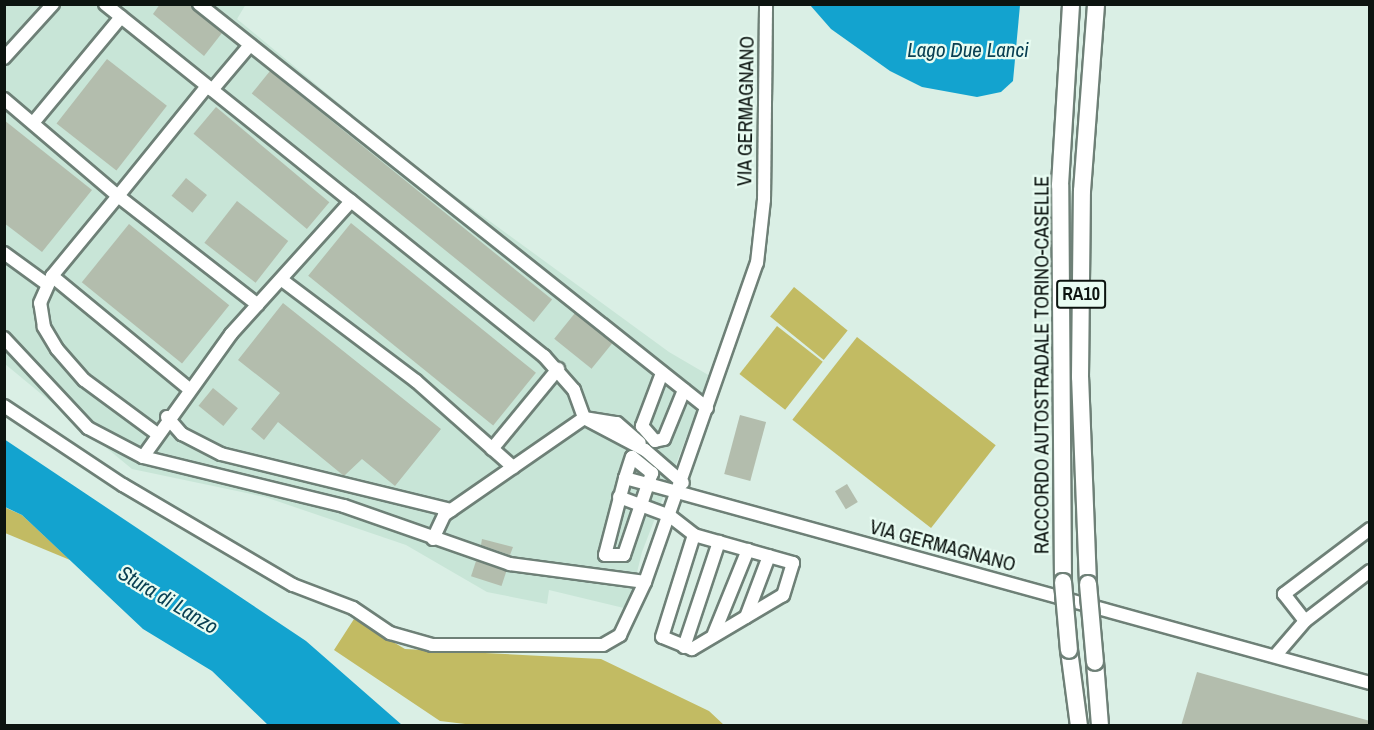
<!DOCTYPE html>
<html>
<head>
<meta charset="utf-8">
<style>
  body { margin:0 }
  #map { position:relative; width:1374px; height:730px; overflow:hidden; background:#daefe5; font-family:"Archivo Narrow",sans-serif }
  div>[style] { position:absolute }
  .built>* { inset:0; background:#c8e5d7 }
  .green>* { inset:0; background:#c2bb63; transform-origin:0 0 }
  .water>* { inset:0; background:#13a3cf }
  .building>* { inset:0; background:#b3bdad; transform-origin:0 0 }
  .roads { filter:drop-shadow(2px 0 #6e8077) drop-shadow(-2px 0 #6e8077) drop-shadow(0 2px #6e8077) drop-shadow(0 -2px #6e8077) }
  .minor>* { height:12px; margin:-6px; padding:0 6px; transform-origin:6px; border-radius:6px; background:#fff }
  .highway>* { height:16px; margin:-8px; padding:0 8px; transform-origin:8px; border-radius:8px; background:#fff }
  .bridges { filter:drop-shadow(2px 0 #6e8077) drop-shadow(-2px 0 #6e8077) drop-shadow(0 2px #6e8077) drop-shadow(0 -2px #6e8077) }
  .highway-bridge>* { height:16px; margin:-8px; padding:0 8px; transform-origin:8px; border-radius:8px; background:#fff }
  span { translate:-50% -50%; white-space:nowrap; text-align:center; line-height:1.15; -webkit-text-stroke:4.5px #e8fcf2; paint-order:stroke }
  .shield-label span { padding:2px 4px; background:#e8fcf2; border:2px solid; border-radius:4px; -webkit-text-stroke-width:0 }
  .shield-label { font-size:18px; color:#0c1410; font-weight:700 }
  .street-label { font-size:20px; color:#0c1410 }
  .water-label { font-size:21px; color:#094053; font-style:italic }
  .frame { position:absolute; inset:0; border:6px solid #0c1410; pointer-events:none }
</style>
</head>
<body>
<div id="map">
  <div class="built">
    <i style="clip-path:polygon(246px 4px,237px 19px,417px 168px,669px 352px,710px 376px,642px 552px,628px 609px,549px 590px,547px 604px,487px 592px,406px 545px,265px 497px,132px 469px,5px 364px,5px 5px)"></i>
  </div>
  <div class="green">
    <i style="left:794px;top:287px;width:69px;height:38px;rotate:39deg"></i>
    <i style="left:777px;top:326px;width:58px;height:61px;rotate:38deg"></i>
    <i style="left:857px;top:337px;width:176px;height:105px;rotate:38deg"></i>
    <i style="clip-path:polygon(4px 507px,22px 515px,70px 560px,5px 533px)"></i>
    <i style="clip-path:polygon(354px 619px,405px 649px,601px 659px,709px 711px,724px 725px,482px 726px,440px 721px,334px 650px)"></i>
  </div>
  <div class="water">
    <i style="clip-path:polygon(810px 5px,1020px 5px,1013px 81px,1001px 92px,977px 97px,922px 87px,890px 71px,831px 29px)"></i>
    <i style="clip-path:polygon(4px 439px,306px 641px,402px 725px,268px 725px,212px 671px,143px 629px,22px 515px,5px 507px)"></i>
  </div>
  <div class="building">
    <i style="clip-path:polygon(160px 4px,191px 4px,222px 33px,204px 56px,153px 14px)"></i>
    <i style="left:107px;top:59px;width:76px;height:82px;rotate:38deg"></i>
    <i style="left:270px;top:71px;width:363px;height:29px;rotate:39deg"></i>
    <i style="left:216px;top:107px;width:148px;height:35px;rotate:40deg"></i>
    <i style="clip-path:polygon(4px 120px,92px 190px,42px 252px,4px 223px)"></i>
    <i style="left:186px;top:178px;width:27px;height:23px;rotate:39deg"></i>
    <i style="left:237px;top:201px;width:65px;height:53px;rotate:38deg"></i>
    <i style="left:351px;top:223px;width:238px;height:68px;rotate:39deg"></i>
    <i style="left:129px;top:224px;width:129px;height:75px;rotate:39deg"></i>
    <i style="clip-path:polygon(283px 303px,441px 429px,395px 486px,362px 459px,344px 476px,278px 422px,264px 440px,251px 429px,280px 393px,238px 360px)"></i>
    <i style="left:575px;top:313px;width:48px;height:33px;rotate:39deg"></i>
    <i style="left:213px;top:388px;width:32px;height:23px;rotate:39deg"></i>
    <i style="left:740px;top:415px;width:27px;height:61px;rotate:15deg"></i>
    <i style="left:847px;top:484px;width:21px;height:14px;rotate:59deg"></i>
    <i style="clip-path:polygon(482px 539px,513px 547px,510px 555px,481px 545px)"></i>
    <i style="left:476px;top:561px;width:32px;height:16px;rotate:18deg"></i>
    <i style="clip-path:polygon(1197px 672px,1370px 721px,1370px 726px,1181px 726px)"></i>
  </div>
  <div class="roads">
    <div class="minor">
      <i style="left:105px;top:4px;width:315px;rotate:38.7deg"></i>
      <i style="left:199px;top:4px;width:649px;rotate:38.49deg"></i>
      <i style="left:4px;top:58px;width:73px;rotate:-47.8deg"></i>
      <i style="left:212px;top:90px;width:59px;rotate:-49.8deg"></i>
      <i style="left:4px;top:99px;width:150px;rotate:40.4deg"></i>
      <i style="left:118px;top:196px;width:141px;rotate:-51deg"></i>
      <i style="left:33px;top:123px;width:138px;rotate:-50.3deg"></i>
      <i style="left:4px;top:253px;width:54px;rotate:36deg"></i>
      <i style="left:52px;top:276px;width:178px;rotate:39.5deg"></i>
      <i style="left:282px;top:280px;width:168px;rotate:37deg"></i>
      <i style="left:416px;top:381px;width:130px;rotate:41.6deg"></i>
      <i style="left:4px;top:338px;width:123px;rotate:47deg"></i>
      <i style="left:88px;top:428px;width:62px;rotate:27.8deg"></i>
      <i style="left:143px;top:457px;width:207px;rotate:13.7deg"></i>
      <i style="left:344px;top:506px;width:176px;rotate:19.3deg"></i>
      <i style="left:510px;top:564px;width:136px;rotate:7.6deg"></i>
      <i style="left:645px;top:582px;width:338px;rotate:-70.7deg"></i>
      <i style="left:757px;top:263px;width:63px;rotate:-83.7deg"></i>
      <i style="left:764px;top:200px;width:196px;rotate:-89.4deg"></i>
      <i style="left:662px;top:373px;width:57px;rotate:110.7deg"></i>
      <i style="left:642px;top:426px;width:20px;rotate:49deg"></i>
      <i style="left:655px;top:441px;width:9px;rotate:-13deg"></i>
      <i style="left:664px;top:439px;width:53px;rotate:-67.8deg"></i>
      <i style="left:4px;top:406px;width:143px;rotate:33.6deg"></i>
      <i style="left:123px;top:485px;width:197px;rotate:30.5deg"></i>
      <i style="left:293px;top:585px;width:64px;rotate:21deg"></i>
      <i style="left:353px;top:608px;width:45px;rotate:34deg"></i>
      <i style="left:390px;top:633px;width:44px;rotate:15.9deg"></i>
      <i style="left:432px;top:645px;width:171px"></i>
      <i style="left:603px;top:645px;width:20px;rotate:-30deg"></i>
      <i style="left:620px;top:635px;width:59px;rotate:-64.7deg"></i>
      <i style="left:167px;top:417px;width:23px;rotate:49deg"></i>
      <i style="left:182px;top:434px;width:44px;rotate:27.1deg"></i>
      <i style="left:221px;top:454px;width:237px;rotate:13.7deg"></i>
      <i style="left:156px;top:433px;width:89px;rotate:-143.6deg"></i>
      <i style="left:84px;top:380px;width:41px;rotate:-131.1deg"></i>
      <i style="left:57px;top:349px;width:26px;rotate:-121deg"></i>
      <i style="left:44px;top:327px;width:24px;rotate:-99deg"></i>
      <i style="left:40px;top:303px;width:30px;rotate:-66deg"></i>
      <i style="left:52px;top:276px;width:104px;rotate:-50.5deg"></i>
      <i style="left:118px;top:196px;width:177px;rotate:37.9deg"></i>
      <i style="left:492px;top:449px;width:104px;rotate:-50.5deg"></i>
      <i style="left:143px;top:457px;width:151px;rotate:-54.4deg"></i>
      <i style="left:231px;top:334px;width:179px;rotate:-47.9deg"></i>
      <i style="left:351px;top:201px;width:248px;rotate:38.8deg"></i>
      <i style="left:544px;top:356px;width:45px;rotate:48.6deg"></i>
      <i style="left:574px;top:390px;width:30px;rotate:70deg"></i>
      <i style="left:584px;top:418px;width:69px;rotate:27.7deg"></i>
      <i style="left:645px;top:450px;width:50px;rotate:41deg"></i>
      <i style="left:625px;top:478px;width:22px;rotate:-72deg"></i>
      <i style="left:632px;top:457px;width:26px;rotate:39deg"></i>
      <i style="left:652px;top:473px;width:12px;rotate:110deg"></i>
      <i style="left:648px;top:484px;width:749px;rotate:15.41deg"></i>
      <i style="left:625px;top:478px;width:24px;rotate:15deg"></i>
      <i style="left:648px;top:484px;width:75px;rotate:108.7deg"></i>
      <i style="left:624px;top:555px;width:19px;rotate:180deg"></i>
      <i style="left:605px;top:555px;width:80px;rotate:-75.4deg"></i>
      <i style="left:619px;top:497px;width:54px;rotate:20.4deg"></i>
      <i style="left:670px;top:516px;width:31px;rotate:38deg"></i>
      <i style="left:694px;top:535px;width:103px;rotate:15.8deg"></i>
      <i style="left:793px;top:563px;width:34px;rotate:107deg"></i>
      <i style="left:783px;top:595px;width:106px;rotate:149.3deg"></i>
      <i style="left:692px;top:649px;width:32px;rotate:-158deg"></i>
      <i style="left:662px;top:637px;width:107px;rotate:-72.6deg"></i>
      <i style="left:1370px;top:529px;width:108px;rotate:142.9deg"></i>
      <i style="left:1284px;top:594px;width:34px;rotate:52deg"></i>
      <i style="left:1305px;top:621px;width:82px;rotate:-37.6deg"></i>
      <i style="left:433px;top:539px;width:26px;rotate:-65deg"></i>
      <i style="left:444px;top:515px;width:170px;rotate:-34.7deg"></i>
      <i style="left:584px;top:418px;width:33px;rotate:9deg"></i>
      <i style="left:617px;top:423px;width:30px;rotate:41deg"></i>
      <i style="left:746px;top:617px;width:65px;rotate:-69.3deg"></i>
      <i style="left:713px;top:636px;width:93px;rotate:-67.9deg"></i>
      <i style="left:684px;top:647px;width:111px;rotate:-71.6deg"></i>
      <i style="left:1275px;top:656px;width:46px;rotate:-49.4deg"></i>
    </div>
    <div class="highway">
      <i style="left:1063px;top:582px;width:397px;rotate:-90.4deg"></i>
      <i style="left:1060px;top:185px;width:181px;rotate:-86.5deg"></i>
      <i style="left:1088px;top:584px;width:207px;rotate:-92.2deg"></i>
      <i style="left:1080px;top:377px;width:186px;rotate:-89.4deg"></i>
      <i style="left:1082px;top:191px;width:188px;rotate:-85.7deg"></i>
      <i style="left:1069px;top:650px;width:77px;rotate:82.5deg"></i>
      <i style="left:1095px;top:662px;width:64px;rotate:85.5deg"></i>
    </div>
  </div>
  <div class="bridges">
    <div class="highway-bridge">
      <i style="left:1063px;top:582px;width:68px;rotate:85deg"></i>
      <i style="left:1088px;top:584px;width:78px;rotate:84.9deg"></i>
    </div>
  </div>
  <div class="shield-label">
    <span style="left:1081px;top:294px">RA10</span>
  </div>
  <div class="street-label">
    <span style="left:745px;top:111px;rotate:-89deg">VIA GERMAGNANO</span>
    <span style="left:1041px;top:365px;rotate:-90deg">RACCORDO AUTOSTRADALE TORINO-CASELLE</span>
    <span style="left:943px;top:545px;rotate:15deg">VIA GERMAGNANO</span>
  </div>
  <div class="water-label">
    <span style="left:968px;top:50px">Lago Due Lanci</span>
    <span style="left:168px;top:600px;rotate:31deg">Stura di Lanzo</span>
  </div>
  <div class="frame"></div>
</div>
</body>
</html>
